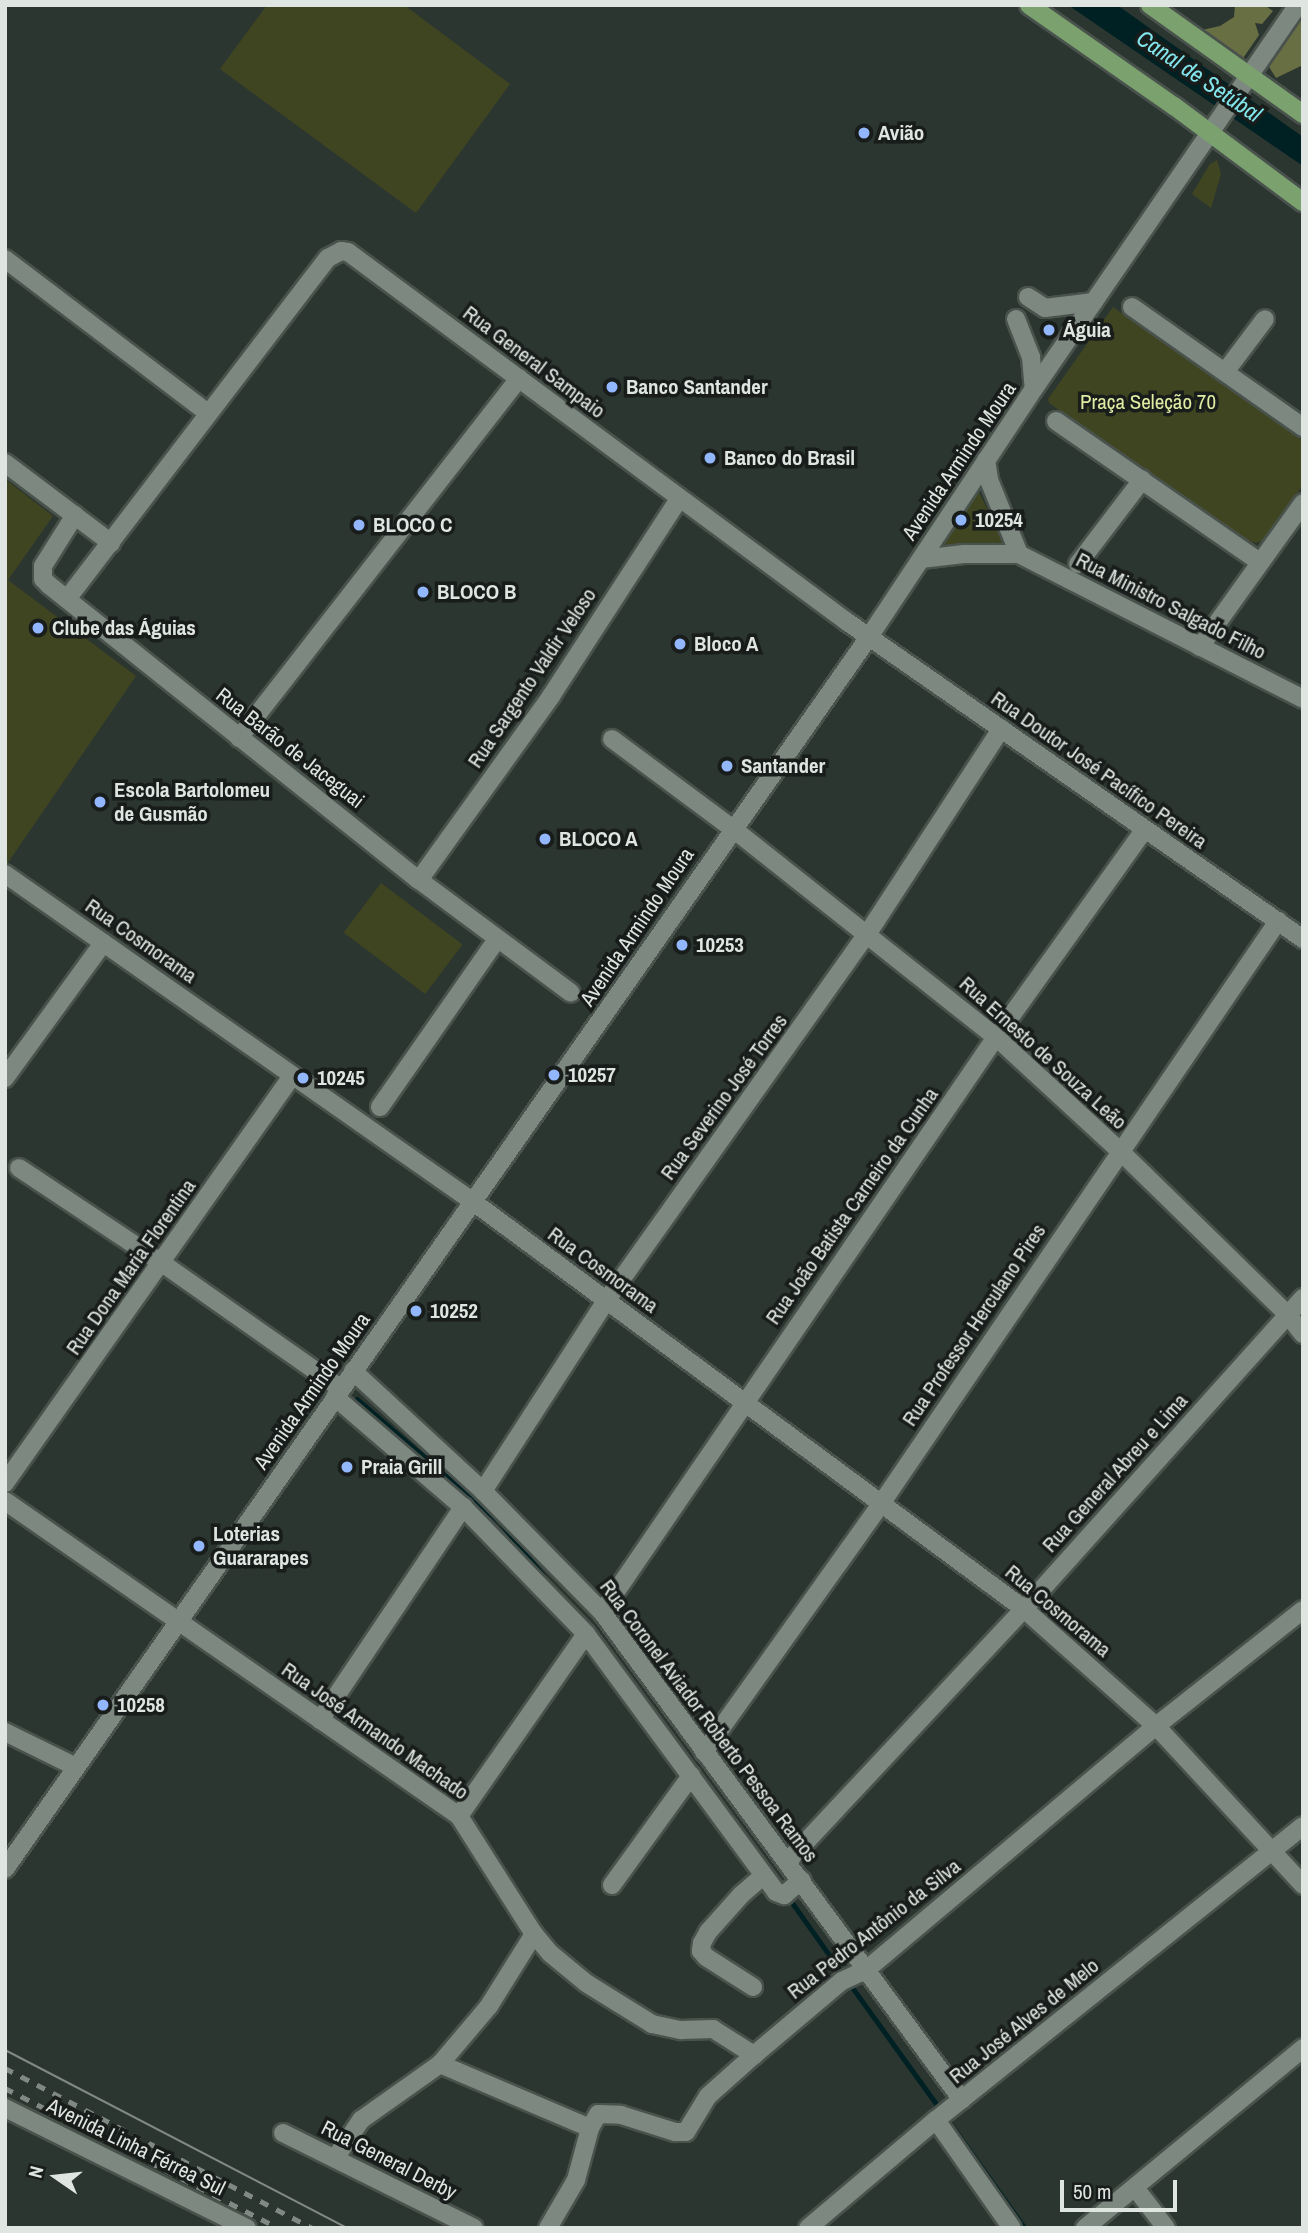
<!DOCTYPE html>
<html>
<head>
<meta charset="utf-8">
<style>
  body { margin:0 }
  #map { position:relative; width:1308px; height:2233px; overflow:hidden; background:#2c3630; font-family:"Archivo Narrow",sans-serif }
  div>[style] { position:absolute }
  .green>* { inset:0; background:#404521; transform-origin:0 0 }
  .forest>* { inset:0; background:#686f43 }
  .water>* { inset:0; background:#002123 }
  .stream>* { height:4.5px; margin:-2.25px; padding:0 2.25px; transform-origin:2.25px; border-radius:2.25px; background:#002123 }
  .roads { filter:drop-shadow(2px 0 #49524c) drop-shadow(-2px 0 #49524c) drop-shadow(0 2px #49524c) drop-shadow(0 -2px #49524c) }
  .minor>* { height:18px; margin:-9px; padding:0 9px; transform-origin:9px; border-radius:9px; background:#7d8881 }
  .tertiary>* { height:18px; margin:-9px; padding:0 9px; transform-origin:9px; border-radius:9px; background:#7d8881 }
  .secondary>* { height:18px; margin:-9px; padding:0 9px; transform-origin:9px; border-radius:9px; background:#7d8881 }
  .primary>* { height:18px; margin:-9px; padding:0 9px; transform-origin:9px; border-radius:9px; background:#7ba16e }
  .tram>* { height:2px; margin:-1px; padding:0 1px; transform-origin:1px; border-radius:1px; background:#818984 }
  .rail>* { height:4.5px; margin-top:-2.25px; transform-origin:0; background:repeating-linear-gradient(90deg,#818984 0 9px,transparent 0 18px) }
  .dots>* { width:19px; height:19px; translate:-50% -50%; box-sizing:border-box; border:4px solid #181c1a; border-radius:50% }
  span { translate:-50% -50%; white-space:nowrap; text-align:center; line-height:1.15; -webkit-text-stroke:7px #181c1a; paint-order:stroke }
  .poi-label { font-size:21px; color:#dfe5e1; font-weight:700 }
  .left { translate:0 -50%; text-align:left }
  .street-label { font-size:21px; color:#dfe5e1 }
  .park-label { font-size:21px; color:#e0eca3 }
  .water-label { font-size:23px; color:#82e6ec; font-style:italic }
  .frame { position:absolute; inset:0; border:7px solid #dfe5e1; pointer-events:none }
  .north { position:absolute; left:21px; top:2142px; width:70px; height:70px; -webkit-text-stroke:5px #181c1a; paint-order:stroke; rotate:284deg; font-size:19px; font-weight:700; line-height:28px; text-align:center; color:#dfe5e1 }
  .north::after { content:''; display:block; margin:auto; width:24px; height:32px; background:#dfe5e1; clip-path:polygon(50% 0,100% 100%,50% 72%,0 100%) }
  .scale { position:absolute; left:1060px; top:2180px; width:117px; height:32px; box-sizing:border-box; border:4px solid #dfe5e1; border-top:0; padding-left:9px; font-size:21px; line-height:24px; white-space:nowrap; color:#dfe5e1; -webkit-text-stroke:5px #181c1a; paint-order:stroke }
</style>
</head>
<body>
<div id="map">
  <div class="green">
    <i style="clip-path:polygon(267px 5px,404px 5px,510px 84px,416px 213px,220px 69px)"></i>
    <i style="clip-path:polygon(1217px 160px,1221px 174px,1211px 208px,1192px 194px,1210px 164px)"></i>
    <i style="clip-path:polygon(1113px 307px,1303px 441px,1303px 485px,1264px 540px,1256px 543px,1246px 540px,1049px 403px,1048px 399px)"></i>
    <i style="clip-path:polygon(5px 479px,53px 516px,8px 580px,136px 676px,7px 864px)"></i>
    <i style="clip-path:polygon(978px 490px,1003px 542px,1002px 547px,939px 547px)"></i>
    <i style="left:381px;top:883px;width:102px;height:62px;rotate:37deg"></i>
  </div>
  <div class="forest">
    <i style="clip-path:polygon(1235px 5px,1264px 5px,1273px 11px,1262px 24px,1255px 23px,1259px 35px,1239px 64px,1201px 34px,1202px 30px,1220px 26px,1234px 17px)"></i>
    <i style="clip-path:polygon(1303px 15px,1303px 65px,1276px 78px,1266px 62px)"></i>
  </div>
  <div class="water">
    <i style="clip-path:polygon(1068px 5px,1117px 5px,1303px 137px,1303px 166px)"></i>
  </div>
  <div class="stream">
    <i style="left:357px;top:1399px;width:190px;rotate:40.7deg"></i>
    <i style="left:501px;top:1523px;width:86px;rotate:51.1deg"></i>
    <i style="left:666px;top:1728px;width:97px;rotate:53.8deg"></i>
    <i style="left:789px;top:1898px;width:93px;rotate:54.6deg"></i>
    <i style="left:850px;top:1984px;width:155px;rotate:54.2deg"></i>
    <i style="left:946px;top:2117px;width:136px;rotate:54.6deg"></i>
  </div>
  <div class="roads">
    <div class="minor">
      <i style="left:5px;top:259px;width:255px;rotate:37.2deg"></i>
      <i style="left:1028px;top:297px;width:20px;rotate:33deg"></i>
      <i style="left:1045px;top:308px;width:49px;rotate:-7deg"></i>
      <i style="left:1132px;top:307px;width:209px;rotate:35.1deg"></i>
      <i style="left:1016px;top:319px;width:41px;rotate:68.5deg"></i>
      <i style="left:1031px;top:357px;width:32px;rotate:85deg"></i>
      <i style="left:1225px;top:372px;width:66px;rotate:-53deg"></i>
      <i style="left:1056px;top:421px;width:248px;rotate:34.7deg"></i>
      <i style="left:986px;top:460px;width:20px;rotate:81deg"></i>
      <i style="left:989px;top:480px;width:80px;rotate:67.9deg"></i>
      <i style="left:5px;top:463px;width:133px;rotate:37deg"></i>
      <i style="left:75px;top:515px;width:60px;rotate:122.1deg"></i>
      <i style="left:43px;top:566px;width:13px;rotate:90deg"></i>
      <i style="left:43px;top:579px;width:8px;rotate:45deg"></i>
      <i style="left:49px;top:585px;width:473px;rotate:38.6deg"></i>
      <i style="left:419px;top:880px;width:189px;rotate:36.6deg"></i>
      <i style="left:921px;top:559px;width:43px;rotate:-6.6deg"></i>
      <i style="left:964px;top:554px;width:55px"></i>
      <i style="left:1019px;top:554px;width:319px;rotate:27deg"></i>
      <i style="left:1078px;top:564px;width:106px;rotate:-52.7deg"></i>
      <i style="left:67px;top:599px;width:429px;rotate:-52.6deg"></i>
      <i style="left:328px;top:258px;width:15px;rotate:-28deg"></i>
      <i style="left:341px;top:251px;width:7px;rotate:8deg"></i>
      <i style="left:348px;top:252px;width:620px;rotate:36.54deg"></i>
      <i style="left:846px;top:621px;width:557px;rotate:34.83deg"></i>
      <i style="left:1200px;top:647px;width:177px;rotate:-54.4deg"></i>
      <i style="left:239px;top:738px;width:456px;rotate:-52.1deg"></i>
      <i style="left:612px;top:739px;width:149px;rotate:36.6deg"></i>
      <i style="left:732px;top:828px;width:337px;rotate:38.4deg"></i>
      <i style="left:996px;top:1037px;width:168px;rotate:42.6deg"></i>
      <i style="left:1120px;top:1151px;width:235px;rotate:44.3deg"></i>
      <i style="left:1288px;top:1315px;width:24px;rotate:52deg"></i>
      <i style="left:5px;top:874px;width:570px;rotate:35deg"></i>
      <i style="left:472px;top:1201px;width:686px;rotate:36.47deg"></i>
      <i style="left:1024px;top:1609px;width:176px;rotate:41.6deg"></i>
      <i style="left:1156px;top:1726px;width:217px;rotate:47.2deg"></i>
      <i style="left:419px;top:880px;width:226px;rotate:-54.3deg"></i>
      <i style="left:551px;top:696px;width:235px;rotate:-57deg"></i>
      <i style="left:5px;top:1078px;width:167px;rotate:-54deg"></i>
      <i style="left:380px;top:1107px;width:205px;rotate:-55.1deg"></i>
      <i style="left:19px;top:1168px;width:172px;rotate:33.6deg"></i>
      <i style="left:162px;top:1263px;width:219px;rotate:35.1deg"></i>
      <i style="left:353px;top:1371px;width:177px;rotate:42.7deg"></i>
      <i style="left:483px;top:1491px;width:170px;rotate:45.5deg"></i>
      <i style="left:602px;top:1612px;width:606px;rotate:53.58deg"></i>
      <i style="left:335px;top:1397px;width:169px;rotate:40.7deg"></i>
      <i style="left:463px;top:1507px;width:177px;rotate:45.9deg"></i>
      <i style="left:586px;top:1634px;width:320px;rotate:53.6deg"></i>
      <i style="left:776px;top:1892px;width:9px;rotate:21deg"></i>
      <i style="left:784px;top:1895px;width:23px;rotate:-40deg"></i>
      <i style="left:5px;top:1483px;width:498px;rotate:-54.8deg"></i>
      <i style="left:483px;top:1491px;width:226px;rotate:-57.1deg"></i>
      <i style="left:606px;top:1301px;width:452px;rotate:-54.6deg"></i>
      <i style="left:868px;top:933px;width:244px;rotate:-56.9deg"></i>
      <i style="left:5px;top:1501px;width:553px;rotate:34.75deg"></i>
      <i style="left:459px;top:1816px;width:140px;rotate:57.6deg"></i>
      <i style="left:534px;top:1934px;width:26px;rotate:50deg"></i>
      <i style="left:551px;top:1954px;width:45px;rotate:39.6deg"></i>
      <i style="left:586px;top:1983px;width:78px;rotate:31.8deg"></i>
      <i style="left:652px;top:2024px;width:30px;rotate:12deg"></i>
      <i style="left:681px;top:2030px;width:32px;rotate:-2deg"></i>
      <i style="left:713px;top:2029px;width:49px;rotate:32.4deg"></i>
      <i style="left:602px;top:1612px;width:697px;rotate:-55.58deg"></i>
      <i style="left:996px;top:1037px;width:254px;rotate:-54.4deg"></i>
      <i style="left:320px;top:1720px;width:257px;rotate:-56.1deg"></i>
      <i style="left:704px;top:1752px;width:308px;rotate:-54.5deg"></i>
      <i style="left:883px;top:1501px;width:702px;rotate:-55.74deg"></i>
      <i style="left:459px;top:1816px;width:222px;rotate:-55.1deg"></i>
      <i style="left:787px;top:1862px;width:347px;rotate:-46.9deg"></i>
      <i style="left:1024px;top:1609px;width:418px;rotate:-48.1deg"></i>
      <i style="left:612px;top:1885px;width:135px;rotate:-54.1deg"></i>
      <i style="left:753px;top:1987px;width:56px;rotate:-147.4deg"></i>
      <i style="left:706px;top:1957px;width:8px;rotate:-130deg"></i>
      <i style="left:701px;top:1951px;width:8px;rotate:-83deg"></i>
      <i style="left:702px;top:1943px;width:13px;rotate:-61deg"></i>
      <i style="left:708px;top:1932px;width:50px;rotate:-48.3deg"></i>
      <i style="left:741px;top:1895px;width:29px;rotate:-41deg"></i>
      <i style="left:440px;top:2064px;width:163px;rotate:23.1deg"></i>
      <i style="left:5px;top:2108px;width:270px;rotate:26.4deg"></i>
      <i style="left:936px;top:2120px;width:132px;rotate:54.9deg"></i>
      <i style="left:283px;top:2133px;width:213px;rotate:26.4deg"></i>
      <i style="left:336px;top:2157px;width:45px;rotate:-56deg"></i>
      <i style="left:361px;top:2120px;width:97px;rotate:-35.3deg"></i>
      <i style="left:440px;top:2064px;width:76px;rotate:-49.8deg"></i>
      <i style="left:489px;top:2006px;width:85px;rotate:-58deg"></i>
      <i style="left:1136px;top:2189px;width:49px;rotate:52.4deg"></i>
      <i style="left:548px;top:2228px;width:56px;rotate:-59.7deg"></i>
      <i style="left:576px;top:2180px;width:54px;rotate:-74.9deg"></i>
      <i style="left:590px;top:2128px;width:16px;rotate:-60deg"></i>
      <i style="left:598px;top:2114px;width:23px;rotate:2deg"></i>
      <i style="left:621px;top:2115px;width:57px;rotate:17.5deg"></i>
      <i style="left:675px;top:2132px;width:11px"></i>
      <i style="left:686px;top:2132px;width:42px;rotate:-58.6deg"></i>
      <i style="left:708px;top:2096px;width:62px;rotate:-41.7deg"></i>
      <i style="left:754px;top:2055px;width:115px;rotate:-40.1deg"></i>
      <i style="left:842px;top:1981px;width:26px;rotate:-25deg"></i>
      <i style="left:866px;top:1970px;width:379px;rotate:-40.1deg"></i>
      <i style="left:1156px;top:1726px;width:187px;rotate:-38.3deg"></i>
      <i style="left:808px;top:2228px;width:167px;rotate:-40.2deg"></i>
      <i style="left:936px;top:2120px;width:470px;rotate:-38.7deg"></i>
      <i style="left:1085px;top:2228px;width:283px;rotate:-39.5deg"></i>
    </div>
    <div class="tertiary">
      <i style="left:5px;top:1732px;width:79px;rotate:26.2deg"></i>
    </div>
    <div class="secondary">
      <i style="left:5px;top:1869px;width:1505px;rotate:-54.96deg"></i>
      <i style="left:869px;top:637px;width:289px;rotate:-56.4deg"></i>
      <i style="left:1029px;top:396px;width:475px;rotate:-55.5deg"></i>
    </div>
    <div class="primary">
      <i style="left:1029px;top:5px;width:177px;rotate:34.9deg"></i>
      <i style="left:1174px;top:106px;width:161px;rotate:36.7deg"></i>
      <i style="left:1150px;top:5px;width:188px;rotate:35.5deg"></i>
    </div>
  </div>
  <div class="tram">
    <i style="left:5px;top:2050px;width:386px;rotate:27.5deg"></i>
  </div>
  <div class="rail">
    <i style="left:5px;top:2068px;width:346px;rotate:27.5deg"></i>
    <i style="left:5px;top:2088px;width:308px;rotate:27.1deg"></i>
  </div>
  <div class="dots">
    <i style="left:864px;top:133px;background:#92b7fd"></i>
    <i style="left:1049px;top:330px;background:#92b7fd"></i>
    <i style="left:612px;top:387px;background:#92b7fd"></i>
    <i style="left:710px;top:458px;background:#92b7fd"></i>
    <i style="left:961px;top:520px;background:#92b7fd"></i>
    <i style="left:359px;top:525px;background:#92b7fd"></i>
    <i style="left:423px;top:592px;background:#92b7fd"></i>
    <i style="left:38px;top:628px;background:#92b7fd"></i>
    <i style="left:680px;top:644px;background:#92b7fd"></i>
    <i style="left:727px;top:766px;background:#92b7fd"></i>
    <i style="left:100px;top:802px;background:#92b7fd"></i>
    <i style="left:545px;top:839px;background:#92b7fd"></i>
    <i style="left:682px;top:945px;background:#92b7fd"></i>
    <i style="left:554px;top:1075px;background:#92b7fd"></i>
    <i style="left:303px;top:1078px;background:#92b7fd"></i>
    <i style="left:416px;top:1311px;background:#92b7fd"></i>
    <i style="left:347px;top:1467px;background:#92b7fd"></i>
    <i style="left:199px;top:1546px;background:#92b7fd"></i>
    <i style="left:103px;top:1705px;background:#92b7fd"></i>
  </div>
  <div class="poi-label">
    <span class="left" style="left:878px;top:133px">Avião</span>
    <span class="left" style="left:1063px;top:330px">Águia</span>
    <span class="left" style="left:626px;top:387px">Banco Santander</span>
    <span class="left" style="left:724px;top:458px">Banco do Brasil</span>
    <span class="left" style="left:975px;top:520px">10254</span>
    <span class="left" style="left:373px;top:525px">BLOCO C</span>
    <span class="left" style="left:437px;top:592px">BLOCO B</span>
    <span class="left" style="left:52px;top:628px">Clube das Águias</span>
    <span class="left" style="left:694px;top:644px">Bloco A</span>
    <span class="left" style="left:741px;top:766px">Santander</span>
    <span class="left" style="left:114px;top:802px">Escola Bartolomeu<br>de Gusmão</span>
    <span class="left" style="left:559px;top:839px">BLOCO A</span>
    <span class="left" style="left:696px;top:945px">10253</span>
    <span class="left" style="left:568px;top:1075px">10257</span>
    <span class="left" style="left:317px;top:1078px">10245</span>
    <span class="left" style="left:430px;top:1311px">10252</span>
    <span class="left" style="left:361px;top:1467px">Praia Grill</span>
    <span class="left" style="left:213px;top:1546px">Loterias<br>Guararapes</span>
    <span class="left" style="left:117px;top:1705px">10258</span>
  </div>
  <div class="street-label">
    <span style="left:534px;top:362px;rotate:37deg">Rua General Sampaio</span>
    <span style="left:959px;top:461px;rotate:-56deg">Avenida Armindo Moura</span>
    <span style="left:1171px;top:606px;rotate:27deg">Rua Ministro Salgado Filho</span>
    <span style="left:532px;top:678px;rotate:-56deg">Rua Sargento Valdir Veloso</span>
    <span style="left:290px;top:748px;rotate:38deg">Rua Barão de Jaceguai</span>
    <span style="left:1099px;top:770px;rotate:35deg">Rua Doutor José Pacífico Pereira</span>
    <span style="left:637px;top:927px;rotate:-56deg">Avenida Armindo Moura</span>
    <span style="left:141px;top:941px;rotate:35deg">Rua Cosmorama</span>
    <span style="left:1043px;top:1053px;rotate:42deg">Rua Ernesto de Souza Leão</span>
    <span style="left:724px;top:1097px;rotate:-54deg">Rua Severino José Torres</span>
    <span style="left:852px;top:1206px;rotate:-55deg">Rua João Batista Carneiro da Cunha</span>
    <span style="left:131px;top:1267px;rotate:-55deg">Rua Dona Maria Florentina</span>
    <span style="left:603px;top:1270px;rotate:36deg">Rua Cosmorama</span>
    <span style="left:974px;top:1325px;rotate:-56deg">Rua Professor Herculano Pires</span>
    <span style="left:312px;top:1391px;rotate:-55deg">Avenida Armindo Moura</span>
    <span style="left:1115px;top:1473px;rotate:-48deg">Rua General Abreu e Lima</span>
    <span style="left:1058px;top:1611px;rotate:40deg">Rua Cosmorama</span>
    <span style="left:709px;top:1721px;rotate:53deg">Rua Coronel Aviador Roberto Pessoa Ramos</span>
    <span style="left:375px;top:1731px;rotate:35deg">Rua José Armando Machado</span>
    <span style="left:874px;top:1929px;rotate:-38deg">Rua Pedro Antônio da Silva</span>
    <span style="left:1024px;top:2021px;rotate:-39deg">Rua José Alves de Melo</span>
    <span style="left:136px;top:2147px;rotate:26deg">Avenida Linha Férrea Sul</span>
    <span style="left:389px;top:2160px;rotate:27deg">Rua General Derby</span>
  </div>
  <div class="park-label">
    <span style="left:1148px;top:402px">Praça Seleção 70</span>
  </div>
  <div class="water-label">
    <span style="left:1199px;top:76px;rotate:34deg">Canal de Setúbal</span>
  </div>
  <div class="frame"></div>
  <div class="north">N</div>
  <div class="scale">50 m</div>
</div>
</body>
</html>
